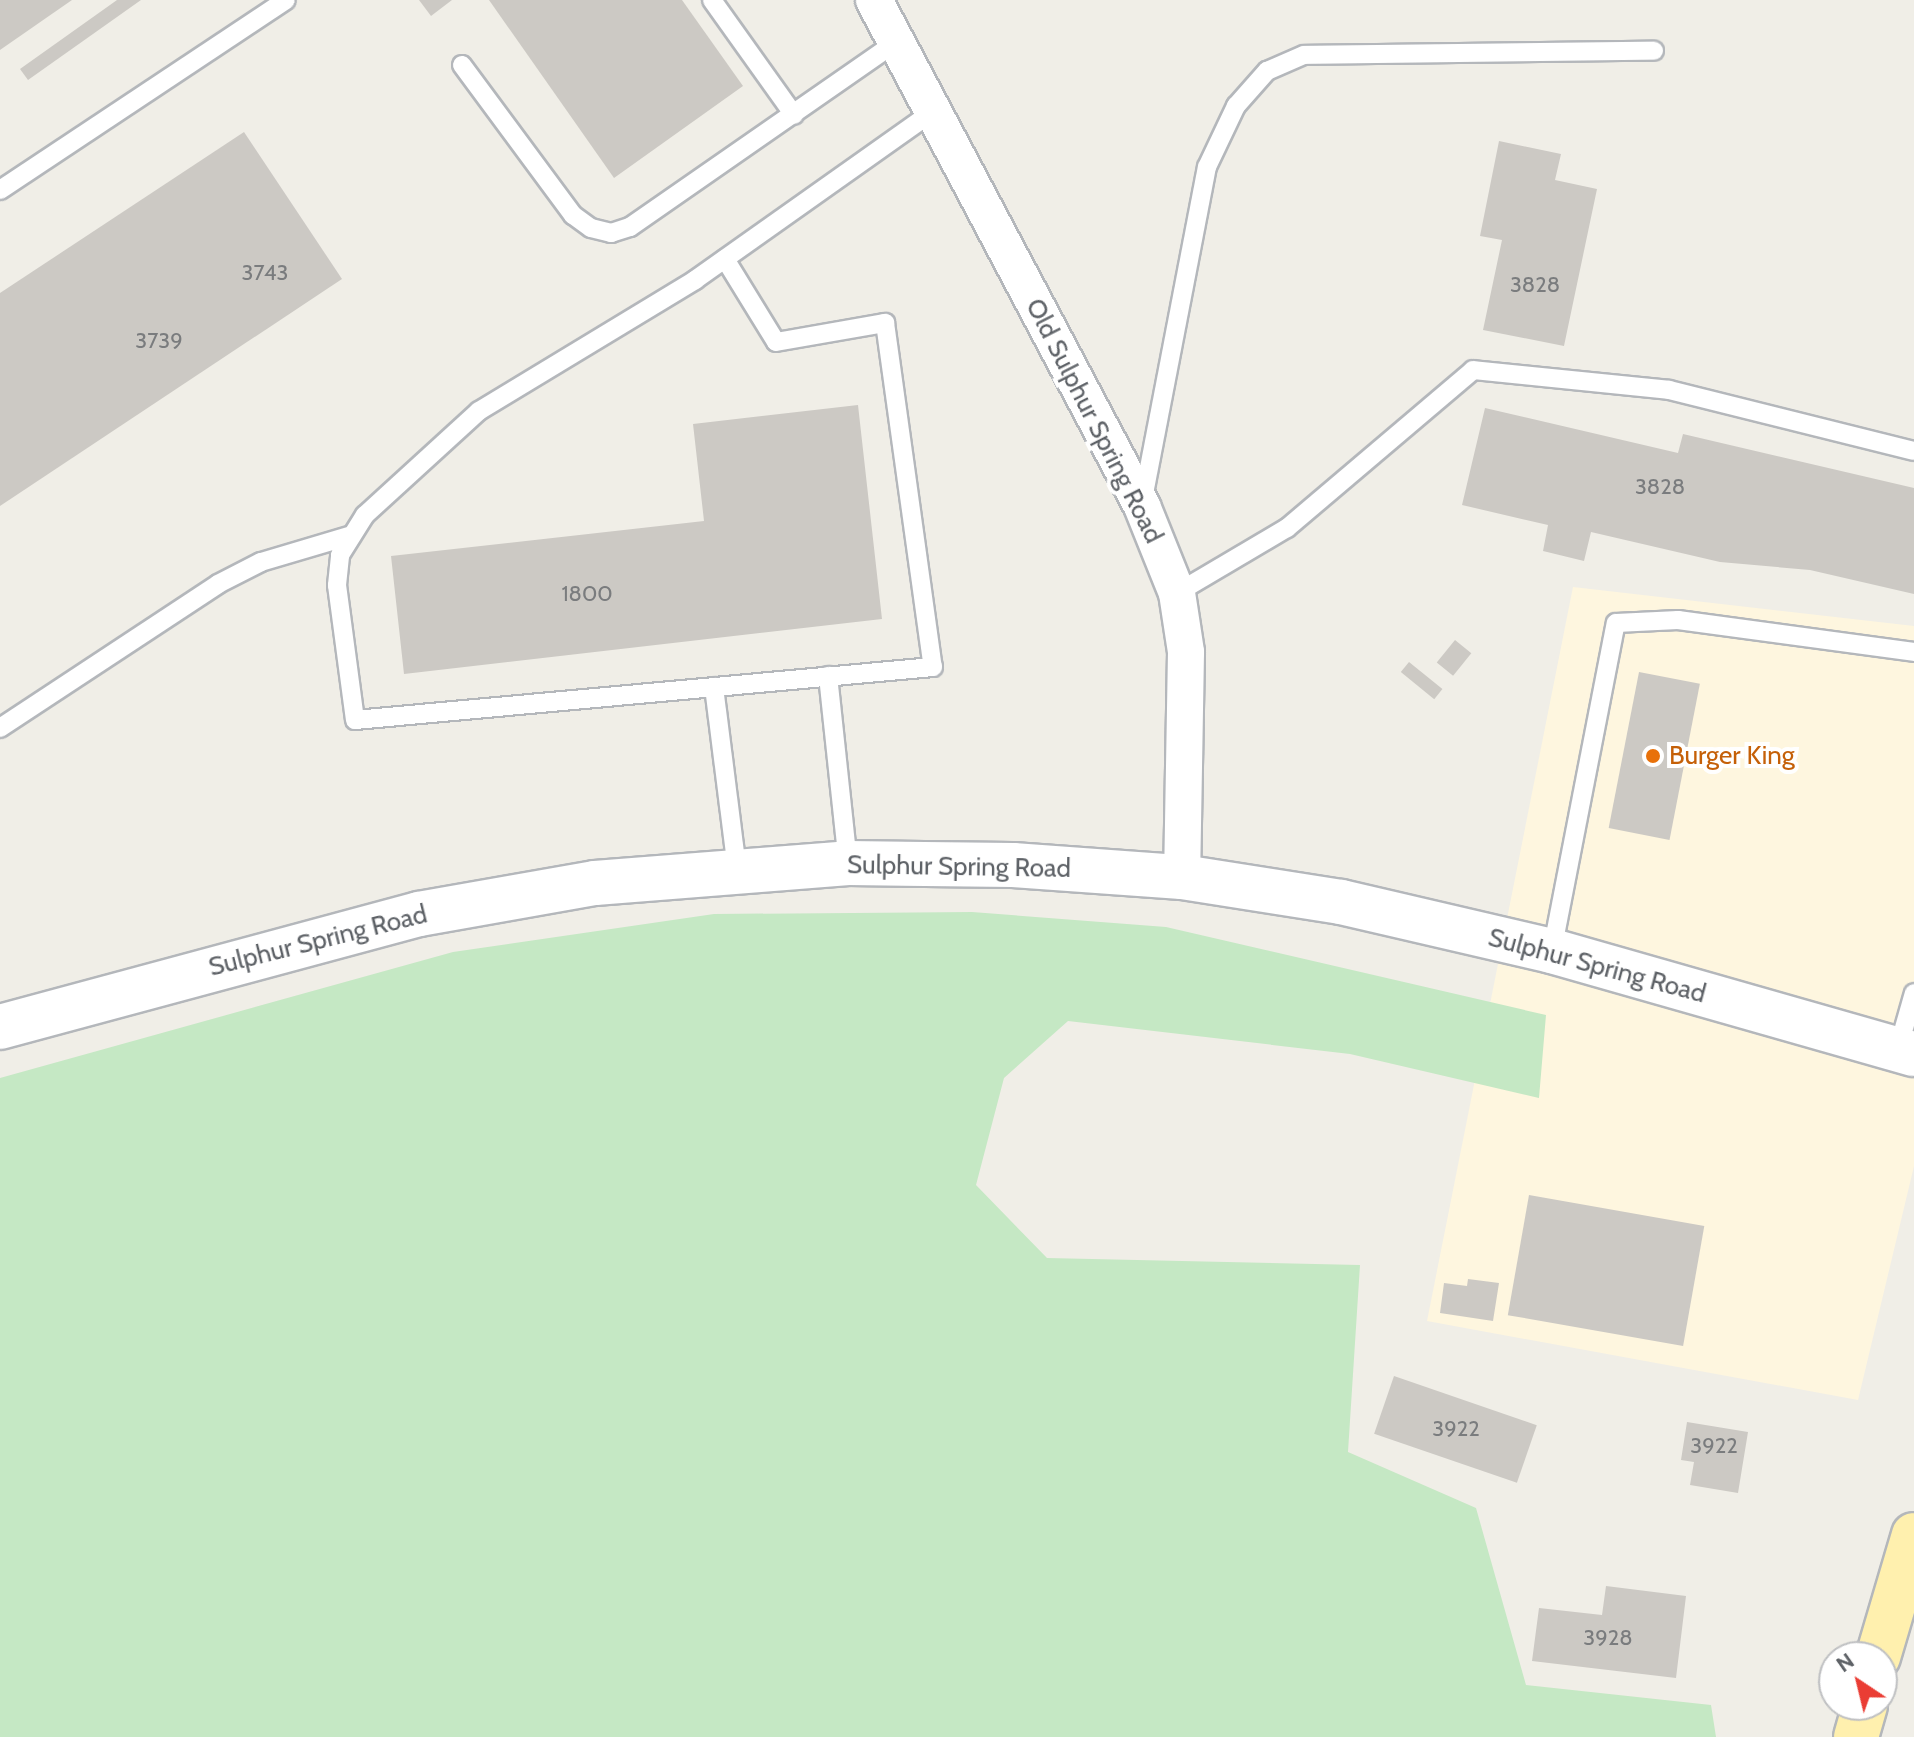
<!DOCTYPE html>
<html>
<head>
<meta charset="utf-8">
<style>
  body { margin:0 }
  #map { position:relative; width:1914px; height:1737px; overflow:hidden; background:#f0eee7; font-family:Cabin,sans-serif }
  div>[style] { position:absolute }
  .commercial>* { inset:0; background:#fef6df }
  .green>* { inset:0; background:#c5e8c4 }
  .building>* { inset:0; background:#ccc9c4; transform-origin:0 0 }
  .roads { filter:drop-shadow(2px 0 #b4b7bb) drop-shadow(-2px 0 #b4b7bb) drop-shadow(0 2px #b4b7bb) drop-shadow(0 -2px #b4b7bb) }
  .lane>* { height:18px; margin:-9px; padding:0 9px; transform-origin:9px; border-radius:9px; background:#fff }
  .street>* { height:36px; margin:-18px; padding:0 18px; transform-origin:18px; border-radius:18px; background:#fff }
  .secondary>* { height:44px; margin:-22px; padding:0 22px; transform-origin:22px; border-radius:22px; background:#fff }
  .primary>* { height:44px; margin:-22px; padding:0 22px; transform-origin:22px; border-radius:22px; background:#fff0ae }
  .dots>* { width:22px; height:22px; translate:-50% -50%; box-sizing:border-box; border:4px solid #fff; border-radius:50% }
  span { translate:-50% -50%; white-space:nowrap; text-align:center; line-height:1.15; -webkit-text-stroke:8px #fff; paint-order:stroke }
  .number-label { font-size:22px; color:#7a7c7e }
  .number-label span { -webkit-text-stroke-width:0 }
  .street-label { font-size:26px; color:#5e6267 }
  .food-label { font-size:26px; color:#c56008 }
  .left { translate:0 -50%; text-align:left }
  .north { position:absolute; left:1818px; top:1641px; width:80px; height:80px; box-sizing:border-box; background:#fff; border:2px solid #bfc0c2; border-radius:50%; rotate:325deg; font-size:22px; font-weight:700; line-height:32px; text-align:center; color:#5e6267 }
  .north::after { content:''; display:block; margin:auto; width:28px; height:36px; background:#ea3d34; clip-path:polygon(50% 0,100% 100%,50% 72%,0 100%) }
</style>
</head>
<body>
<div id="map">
  <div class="commercial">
    <i style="clip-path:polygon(1573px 587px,1914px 626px,1914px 1166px,1858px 1400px,1427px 1321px)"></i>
  </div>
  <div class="green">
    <i style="clip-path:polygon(972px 912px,1166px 927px,1546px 1015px,1539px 1098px,1350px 1054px,1068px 1021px,1004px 1078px,976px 1185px,1047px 1258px,1360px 1265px,1348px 1452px,1476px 1508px,1526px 1685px,1711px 1705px,1716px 1737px,0 1737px,0 1078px,453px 952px,714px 914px)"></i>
  </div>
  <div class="building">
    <i style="clip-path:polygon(0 0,72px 0,0 50px)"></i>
    <i style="clip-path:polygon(117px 0,141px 0,28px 80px,20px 69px)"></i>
    <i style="clip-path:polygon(419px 0,452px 0,431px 16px)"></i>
    <i style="clip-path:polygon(489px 0,682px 0,743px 86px,614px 178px)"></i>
    <i style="clip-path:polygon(244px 132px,342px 279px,0 506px,0 293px)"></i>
    <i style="clip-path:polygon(1499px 141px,1561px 154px,1555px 180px,1597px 189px,1564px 346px,1483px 330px,1502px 240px,1480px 236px)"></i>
    <i style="clip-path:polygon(858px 405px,882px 619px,404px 674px,391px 556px,704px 521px,693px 424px)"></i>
    <i style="clip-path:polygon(1485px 408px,1678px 453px,1683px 434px,1914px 488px,1914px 594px,1810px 570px,1720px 562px,1591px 532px,1584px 561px,1543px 551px,1548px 525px,1462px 505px)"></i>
    <i style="left:1455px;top:640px;width:21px;height:29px;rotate:39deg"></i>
    <i style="left:1409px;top:662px;width:43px;height:13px;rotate:39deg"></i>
    <i style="left:1639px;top:672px;width:62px;height:159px;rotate:11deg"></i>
    <i style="left:1529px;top:1195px;width:178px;height:122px;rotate:10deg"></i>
    <i style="clip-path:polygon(1468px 1279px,1499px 1283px,1493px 1321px,1440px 1313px,1444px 1283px,1467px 1286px)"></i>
    <i style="left:1394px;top:1376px;width:151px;height:61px;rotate:19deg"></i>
    <i style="clip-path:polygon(1687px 1422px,1748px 1432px,1738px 1493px,1690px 1485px,1694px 1462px,1681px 1460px)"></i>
    <i style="clip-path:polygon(1606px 1586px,1686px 1596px,1676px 1678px,1532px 1661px,1539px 1608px,1602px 1615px)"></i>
  </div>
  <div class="roads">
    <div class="lane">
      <i style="left:712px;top:0;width:141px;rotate:54.5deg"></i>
      <i style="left:462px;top:65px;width:187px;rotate:53.5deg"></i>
      <i style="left:573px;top:215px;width:22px;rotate:36deg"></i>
      <i style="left:591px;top:228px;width:21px;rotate:14deg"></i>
      <i style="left:611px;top:233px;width:20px;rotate:-18deg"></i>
      <i style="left:630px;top:227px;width:324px;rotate:-34.8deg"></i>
      <i style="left:0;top:190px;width:343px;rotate:-33.6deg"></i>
      <i style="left:725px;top:259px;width:97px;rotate:58.4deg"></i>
      <i style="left:776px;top:342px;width:111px;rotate:-9.9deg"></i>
      <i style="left:885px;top:323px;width:347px;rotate:82.1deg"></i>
      <i style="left:933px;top:667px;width:580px;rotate:174.76deg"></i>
      <i style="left:355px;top:720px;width:136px;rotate:-97.6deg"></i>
      <i style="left:337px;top:585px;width:30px;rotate:-84deg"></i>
      <i style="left:340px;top:555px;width:47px;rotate:-58deg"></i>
      <i style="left:365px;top:515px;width:154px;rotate:-42.4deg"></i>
      <i style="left:479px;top:411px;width:253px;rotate:-31.2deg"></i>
      <i style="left:695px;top:280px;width:291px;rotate:-35.3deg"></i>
      <i style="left:1143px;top:499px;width:338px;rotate:-79.1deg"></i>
      <i style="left:1207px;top:167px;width:68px;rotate:-64.6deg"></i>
      <i style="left:1236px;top:106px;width:47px;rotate:-48.5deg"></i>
      <i style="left:1267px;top:71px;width:40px;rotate:-23.4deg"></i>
      <i style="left:1304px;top:55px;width:350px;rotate:-0.7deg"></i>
      <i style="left:1177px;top:593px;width:128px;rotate:-30.6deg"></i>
      <i style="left:1287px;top:528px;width:244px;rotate:-40.3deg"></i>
      <i style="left:1473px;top:370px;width:197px;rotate:5.8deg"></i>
      <i style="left:1669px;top:390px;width:252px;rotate:14deg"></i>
      <i style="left:828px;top:676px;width:188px;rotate:83.9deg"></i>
      <i style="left:714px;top:687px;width:182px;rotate:82.8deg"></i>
      <i style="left:0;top:728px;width:261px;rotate:-33.4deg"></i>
      <i style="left:218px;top:584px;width:48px;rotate:-27.1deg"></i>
      <i style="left:261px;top:562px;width:91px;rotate:-16.6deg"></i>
      <i style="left:1552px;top:951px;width:334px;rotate:-79deg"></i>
      <i style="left:1616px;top:623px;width:62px;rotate:-2.8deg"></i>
      <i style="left:1678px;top:620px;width:238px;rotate:7.7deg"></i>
      <i style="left:1898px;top:1049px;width:58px;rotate:-74.1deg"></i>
    </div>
    <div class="street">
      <i style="left:874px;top:0;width:573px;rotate:62.09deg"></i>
      <i style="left:1142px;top:506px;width:94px;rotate:68.1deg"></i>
      <i style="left:1177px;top:593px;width:60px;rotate:81.3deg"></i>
      <i style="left:1186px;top:652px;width:225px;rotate:91deg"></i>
    </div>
    <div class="secondary">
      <i style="left:0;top:1027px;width:434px;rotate:-15.1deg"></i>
      <i style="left:419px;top:914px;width:179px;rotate:-10deg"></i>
      <i style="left:595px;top:883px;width:254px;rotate:-4.5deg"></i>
      <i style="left:848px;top:863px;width:165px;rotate:0.7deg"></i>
      <i style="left:1013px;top:865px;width:169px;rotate:4.1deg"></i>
      <i style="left:1182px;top:877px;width:161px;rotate:8.9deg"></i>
      <i style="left:1341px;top:902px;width:217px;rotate:13.1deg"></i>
      <i style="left:1552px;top:951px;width:376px;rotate:15.9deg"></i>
    </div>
    <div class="primary">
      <i style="left:1878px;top:1657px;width:127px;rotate:-73.6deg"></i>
      <i style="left:1856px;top:1737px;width:33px;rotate:-74deg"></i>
    </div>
  </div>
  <div class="dots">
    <i style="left:1653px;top:756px;background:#e8710a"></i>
  </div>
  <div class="number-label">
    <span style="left:265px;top:273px">3743</span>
    <span style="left:1535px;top:285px">3828</span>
    <span style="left:159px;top:341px">3739</span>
    <span style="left:1660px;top:487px">3828</span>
    <span style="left:587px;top:594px">1800</span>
    <span style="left:1456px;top:1429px">3922</span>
    <span style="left:1714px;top:1446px">3922</span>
    <span style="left:1608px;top:1638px">3928</span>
  </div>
  <div class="street-label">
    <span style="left:1094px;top:421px;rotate:63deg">Old Sulphur Spring Road</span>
    <span style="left:959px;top:867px;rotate:1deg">Sulphur Spring Road</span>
    <span style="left:318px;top:941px;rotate:-14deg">Sulphur Spring Road</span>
    <span style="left:1597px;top:966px;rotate:15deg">Sulphur Spring Road</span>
  </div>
  <div class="food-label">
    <span class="left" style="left:1669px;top:756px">Burger King</span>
  </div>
  <div class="north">N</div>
</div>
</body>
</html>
